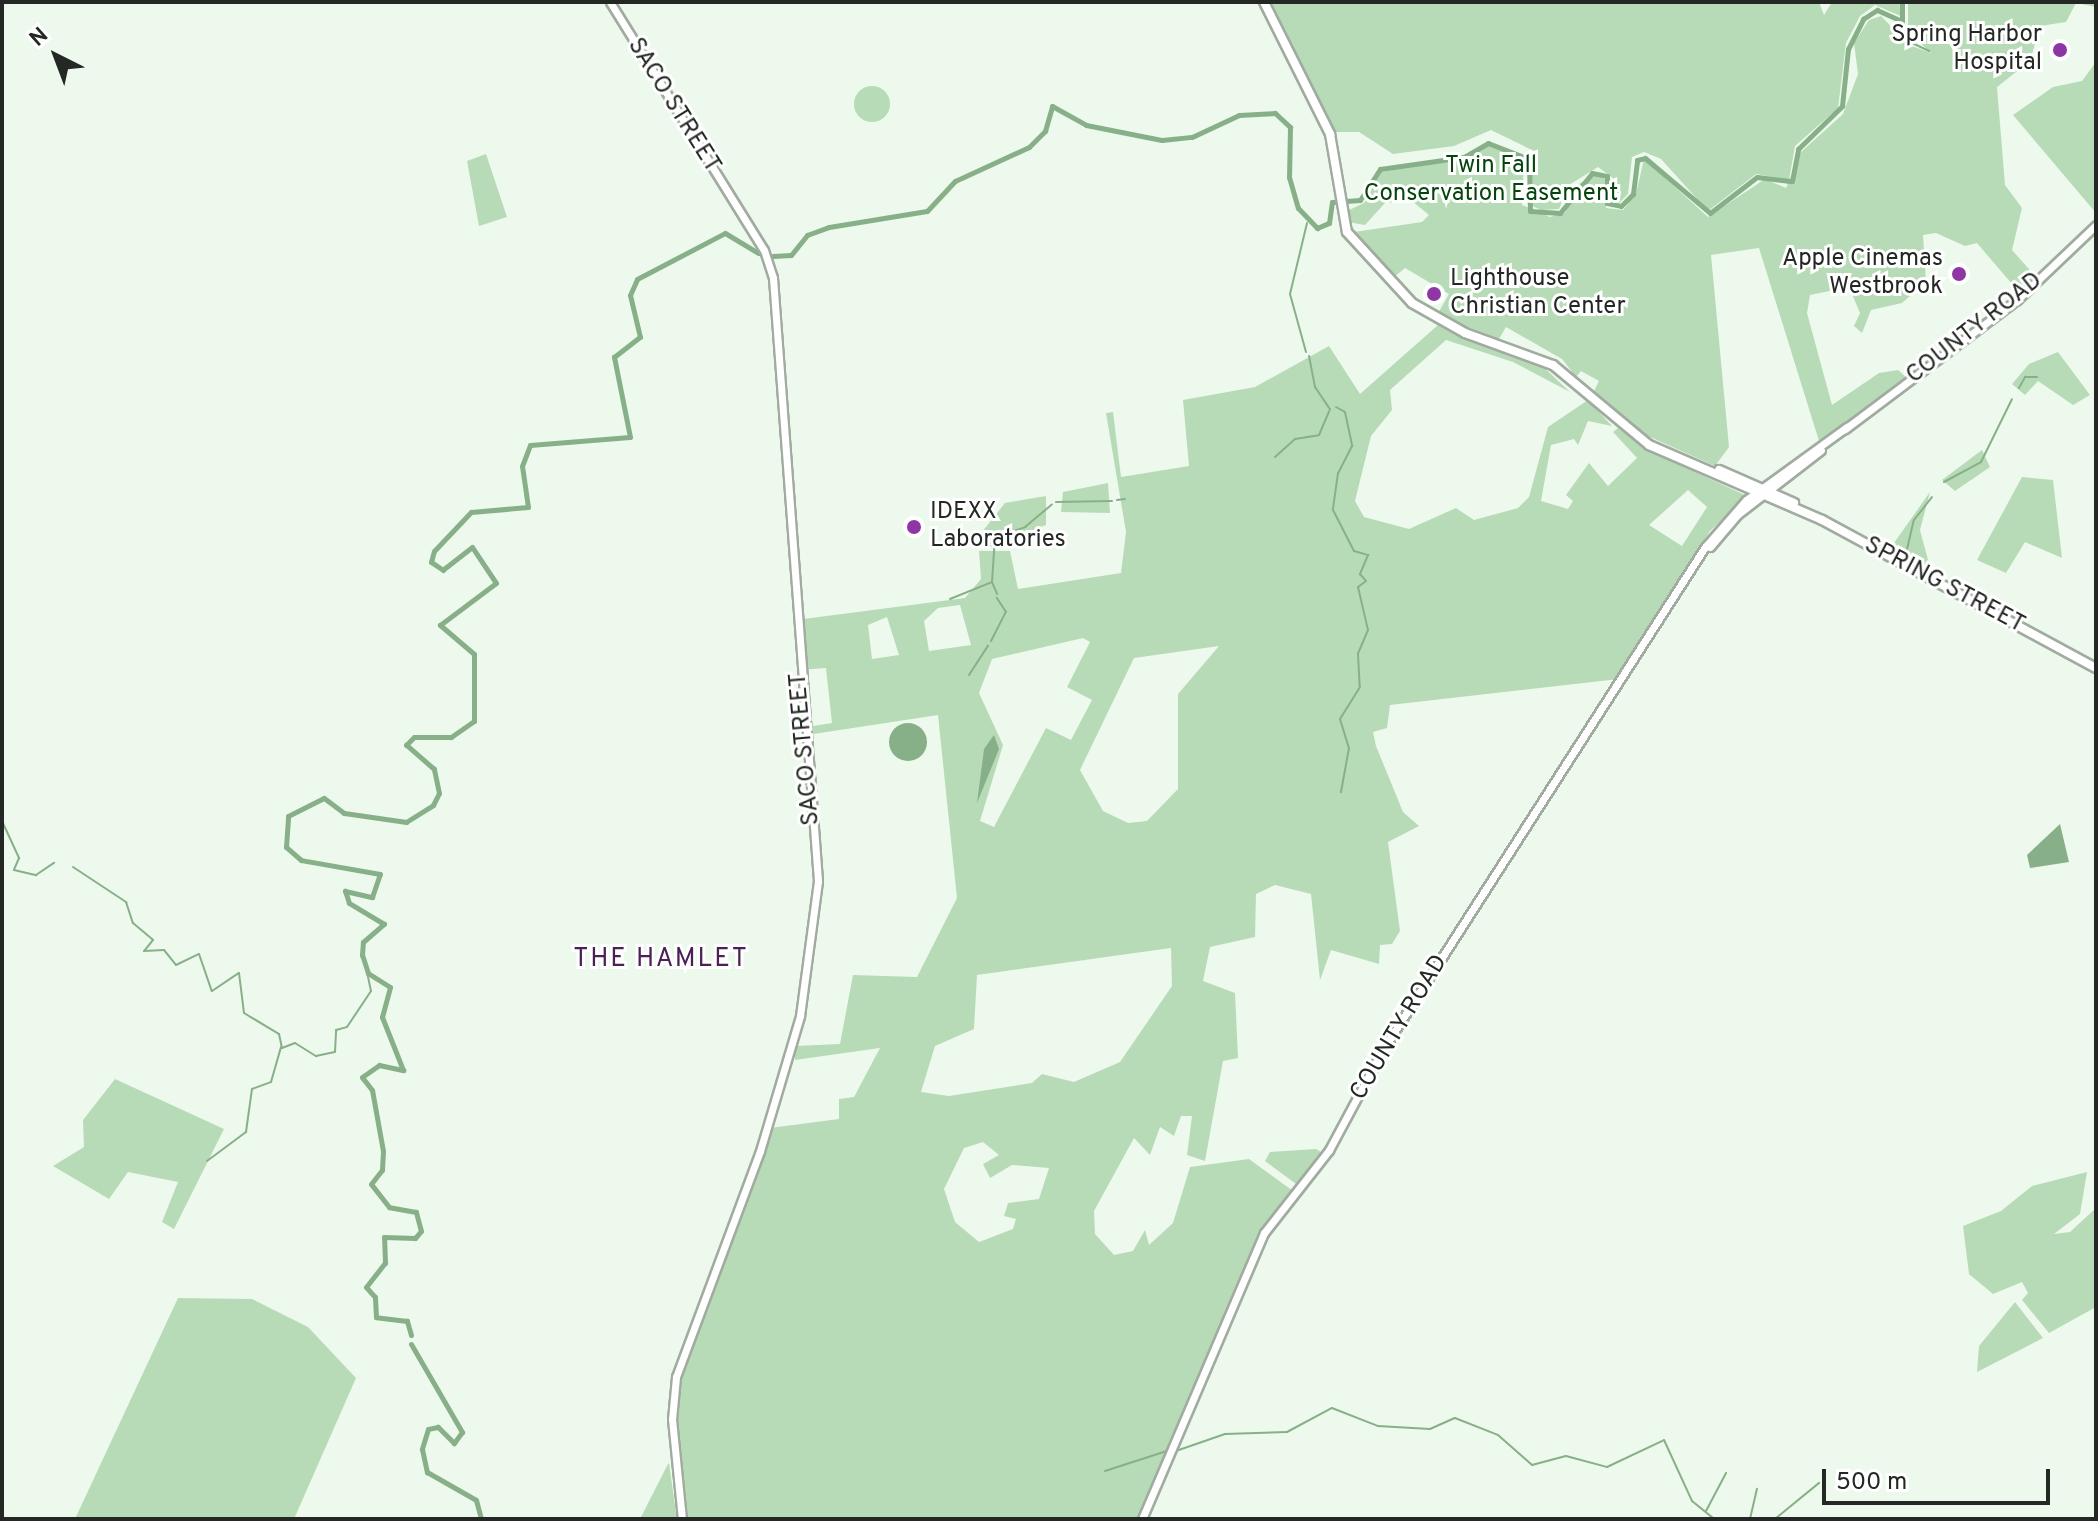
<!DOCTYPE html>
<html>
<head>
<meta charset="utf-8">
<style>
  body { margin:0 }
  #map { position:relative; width:2098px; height:1521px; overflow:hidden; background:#edf9ed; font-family:Overpass,sans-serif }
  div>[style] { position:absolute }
  .green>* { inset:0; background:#b8dbb7 }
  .round { border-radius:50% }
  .water>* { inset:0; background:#88b088 }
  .stream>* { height:2px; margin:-1px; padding:0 1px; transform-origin:1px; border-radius:1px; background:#88b088 }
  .river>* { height:5px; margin:-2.5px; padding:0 2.5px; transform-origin:2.5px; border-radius:2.5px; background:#88b088 }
  .roads { filter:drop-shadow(2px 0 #a1aba0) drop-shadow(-2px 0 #a1aba0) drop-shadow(0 2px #a1aba0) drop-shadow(0 -2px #a1aba0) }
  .secondary>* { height:7px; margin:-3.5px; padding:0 3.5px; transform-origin:3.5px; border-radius:3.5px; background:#fff }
  .primary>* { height:8px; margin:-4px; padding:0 4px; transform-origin:4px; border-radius:4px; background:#fff }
  .dots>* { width:22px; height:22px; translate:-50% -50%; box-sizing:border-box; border:4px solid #fff; border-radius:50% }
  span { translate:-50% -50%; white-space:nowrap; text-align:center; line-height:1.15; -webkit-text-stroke:6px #fff; paint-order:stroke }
  .poi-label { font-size:24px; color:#242824 }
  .right { translate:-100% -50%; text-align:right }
  .left { translate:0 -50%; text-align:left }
  .street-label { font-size:24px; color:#242824 }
  .park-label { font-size:24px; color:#06440e }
  .neighbourhood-label { font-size:26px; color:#4a2055; letter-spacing:2px }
  .frame { position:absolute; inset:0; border:4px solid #242824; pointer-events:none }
  .north { position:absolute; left:16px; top:16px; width:80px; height:80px; -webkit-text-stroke:6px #fff; paint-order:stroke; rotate:318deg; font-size:22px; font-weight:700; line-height:32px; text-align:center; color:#242824 }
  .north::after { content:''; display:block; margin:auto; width:28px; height:36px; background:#242824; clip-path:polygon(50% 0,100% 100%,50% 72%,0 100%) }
  .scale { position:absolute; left:1822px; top:1469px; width:228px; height:36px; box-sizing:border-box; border:4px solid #242824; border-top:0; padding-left:10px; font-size:24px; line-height:28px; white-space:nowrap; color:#242824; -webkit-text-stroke:6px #fff; paint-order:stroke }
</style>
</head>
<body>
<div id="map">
  <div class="green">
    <i style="clip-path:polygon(1277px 2px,1819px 2px,1824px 15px,1832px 2px,1899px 2px,1903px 17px,1875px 5px,1860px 16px,1846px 43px,1838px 108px,1795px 146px,1789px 180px,1756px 174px,1708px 211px,1661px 159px,1644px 152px,1632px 157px,1628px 194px,1618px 204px,1613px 178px,1598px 167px,1569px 185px,1559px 209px,1541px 210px,1528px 204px,1527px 188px,1536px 152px,1491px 130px,1454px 146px,1393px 154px,1359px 132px,1336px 132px,1269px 7px)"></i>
    <i style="clip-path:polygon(1908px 2px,2096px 2px,2096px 7px,2076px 3px,2066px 22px,2040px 26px,2030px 61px,1997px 87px,2005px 185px,2022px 208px,2012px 250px,2036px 277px,2018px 291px,1977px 243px,1965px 246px,1936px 233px,1923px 235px,1926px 282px,1902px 303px,1871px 310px,1862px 333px,1854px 326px,1860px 313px,1849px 287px,1810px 295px,1807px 313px,1832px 405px,1879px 373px,1898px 370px,1908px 379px,1819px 441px,1759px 248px,1711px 255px,1729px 447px,1715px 466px,1641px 433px,1594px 391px,1599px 381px,1581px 371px,1576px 377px,1562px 359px,1506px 327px,1499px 339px,1437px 315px,1449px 294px,1405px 268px,1393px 278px,1354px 232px,1422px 222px,1429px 215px,1412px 201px,1385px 203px,1365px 225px,1348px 222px,1347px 211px,1364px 203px,1381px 172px,1467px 159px,1487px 145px,1524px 159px,1522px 205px,1550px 217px,1565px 213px,1580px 183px,1595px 174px,1607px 180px,1606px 208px,1623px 210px,1636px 194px,1644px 159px,1708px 217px,1765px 179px,1786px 188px,1801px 152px,1843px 114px,1858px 74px,1854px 43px,1869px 20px,1881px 16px,1909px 45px,1931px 53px,1908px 31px)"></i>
    <i style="clip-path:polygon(2096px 62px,2095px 132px,2096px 213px,2013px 115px,2053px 87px,2082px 81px)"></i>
    <i class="round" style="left:854px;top:86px;width:36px;height:36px"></i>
    <i style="clip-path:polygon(486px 154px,507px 217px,479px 226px,467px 161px)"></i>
    <i style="clip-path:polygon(evenodd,1438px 325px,1536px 360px,1570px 392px,1513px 362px,1446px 340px,1390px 390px,1392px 410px,1371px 436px,1355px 501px,1364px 517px,1409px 529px,1456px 508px,1474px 520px,1518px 508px,1529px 497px,1548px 427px,1588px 400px,1612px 426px,1588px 421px,1578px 445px,1574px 439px,1551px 445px,1541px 501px,1568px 509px,1573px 501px,1566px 495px,1589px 463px,1608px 486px,1637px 458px,1613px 432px,1618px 428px,1658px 455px,1747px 496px,1710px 531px,1619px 679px,1390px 705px,1387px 728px,1373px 732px,1376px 746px,1403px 812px,1419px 826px,1388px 842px,1400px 931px,1392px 944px,1380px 945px,1379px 964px,1331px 950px,1320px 980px,1311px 894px,1275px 885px,1256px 894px,1255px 937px,1210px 947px,1203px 981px,1235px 993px,1238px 1058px,1223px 1061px,1205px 1161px,1187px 1155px,1192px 1116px,1181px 1116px,1174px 1136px,1160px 1127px,1150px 1155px,1134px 1138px,1094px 1211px,1095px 1234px,1114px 1255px,1133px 1251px,1145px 1230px,1149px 1245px,1173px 1223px,1190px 1167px,1249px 1159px,1293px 1191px,1246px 1263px,1139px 1519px,685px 1519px,675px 1418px,680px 1371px,770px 1128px,839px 1119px,839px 1099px,854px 1097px,880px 1048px,795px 1060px,795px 1046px,840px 1044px,853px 975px,917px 977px,957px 898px,938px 715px,807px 735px,807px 727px,832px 723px,826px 668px,799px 670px,796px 620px,965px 598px,981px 579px,979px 551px,1010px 551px,1018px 589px,1121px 573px,1126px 532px,1106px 413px,1113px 412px,1121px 477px,1189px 466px,1183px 400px,1255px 387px,1329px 346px,1360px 394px,1438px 325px,1688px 490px,1707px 507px,1682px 546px,1649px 525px,1688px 490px,1438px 325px,960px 605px,971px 645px,929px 651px,924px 621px,938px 608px,960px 605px,1438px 325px,887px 617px,899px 655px,872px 659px,868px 625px,887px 617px,1438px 325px,1083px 638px,1090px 642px,1067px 687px,1092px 700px,1071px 740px,1046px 728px,994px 827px,980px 821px,1003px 745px,979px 693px,992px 659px,1083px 638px,1438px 325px,1219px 646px,1178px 694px,1178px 789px,1147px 821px,1128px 823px,1103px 811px,1080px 770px,1134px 658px,1219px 646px,1438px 325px,1171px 948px,1172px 986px,1120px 1062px,1074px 1082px,1042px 1074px,1032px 1083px,949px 1096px,921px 1092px,935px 1046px,974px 1029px,977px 975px,1171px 948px,1438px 325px,983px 1142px,999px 1155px,983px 1164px,990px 1178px,1012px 1165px,1049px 1168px,1039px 1199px,1008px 1203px,1004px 1216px,1016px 1219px,1013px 1229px,979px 1242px,955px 1222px,944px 1189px,964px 1148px,983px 1142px)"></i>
    <i style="clip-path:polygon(2058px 352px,2090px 395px,2073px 405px,2038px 381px,2025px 395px,2012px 384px,2029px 364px)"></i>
    <i style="clip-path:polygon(1982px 450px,1990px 467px,1955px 491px,1942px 480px)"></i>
    <i style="clip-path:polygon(2022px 477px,2053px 480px,2062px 558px,2025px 542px,2006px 573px,1977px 560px)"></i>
    <i style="clip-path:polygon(1108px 483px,1110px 513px,1061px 512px,1063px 492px)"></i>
    <i style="clip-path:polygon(1930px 492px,1920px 530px,1931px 571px,1889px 550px)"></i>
    <i style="clip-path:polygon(1046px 496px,1046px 525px,990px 547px,978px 537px,1005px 503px)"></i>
    <i style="clip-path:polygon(115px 1079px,224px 1129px,174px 1229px,162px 1222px,178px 1182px,128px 1172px,109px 1199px,53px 1166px,84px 1147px,83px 1120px)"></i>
    <i style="clip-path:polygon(1316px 1149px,1323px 1153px,1296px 1184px,1265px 1161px,1270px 1152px)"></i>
    <i style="clip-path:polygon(2087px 1172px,2080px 1214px,2054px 1234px,2070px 1232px,2096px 1208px,2096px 1307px,2049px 1333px,2022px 1300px,2028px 1293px,2022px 1282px,1993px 1294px,1969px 1274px,1963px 1226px,2001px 1211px,2032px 1186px)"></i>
    <i style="clip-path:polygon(178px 1298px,252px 1299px,308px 1327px,356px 1378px,294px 1519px,75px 1519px)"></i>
    <i style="clip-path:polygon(2015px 1302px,2043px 1338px,1977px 1372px,1979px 1346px)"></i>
    <i style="clip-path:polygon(669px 1463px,677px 1519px,640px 1519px,668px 1464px)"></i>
  </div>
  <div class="water">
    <i class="round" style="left:889px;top:723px;width:38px;height:38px"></i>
    <i style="clip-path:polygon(994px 735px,999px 749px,977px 803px,984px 749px)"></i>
    <i style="clip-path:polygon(2060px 824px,2069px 862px,2030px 868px,2027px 855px)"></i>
  </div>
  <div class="stream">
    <i style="left:1902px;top:21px;width:24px;rotate:66deg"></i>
    <i style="left:1912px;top:43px;width:19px;rotate:25deg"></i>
    <i style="left:1306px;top:352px;width:60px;rotate:-105.4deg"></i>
    <i style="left:1290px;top:294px;width:73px;rotate:-76.5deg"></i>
    <i style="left:1309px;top:356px;width:32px;rotate:79deg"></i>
    <i style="left:1315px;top:387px;width:27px;rotate:56deg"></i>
    <i style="left:2019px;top:388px;width:13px;rotate:-61deg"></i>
    <i style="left:2025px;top:377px;width:12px"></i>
    <i style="left:1336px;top:407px;width:10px;rotate:29deg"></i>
    <i style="left:1345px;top:412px;width:35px;rotate:78deg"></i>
    <i style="left:1352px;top:446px;width:30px;rotate:117deg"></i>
    <i style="left:1338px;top:473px;width:37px;rotate:98deg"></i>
    <i style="left:1333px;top:510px;width:46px;rotate:62.9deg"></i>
    <i style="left:1354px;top:551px;width:15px;rotate:16deg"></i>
    <i style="left:1368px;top:555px;width:21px;rotate:113deg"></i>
    <i style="left:1360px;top:574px;width:9px;rotate:49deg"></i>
    <i style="left:1366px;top:581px;width:10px;rotate:143deg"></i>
    <i style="left:1358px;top:587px;width:44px;rotate:76.9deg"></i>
    <i style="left:1368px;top:630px;width:26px;rotate:113deg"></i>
    <i style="left:1358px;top:654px;width:33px;rotate:87deg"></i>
    <i style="left:1360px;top:687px;width:38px;rotate:122deg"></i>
    <i style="left:1340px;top:719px;width:30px;rotate:73deg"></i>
    <i style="left:1349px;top:748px;width:45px;rotate:100.3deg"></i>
    <i style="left:1275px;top:457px;width:27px;rotate:-42deg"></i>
    <i style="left:1295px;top:439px;width:24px;rotate:-9deg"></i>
    <i style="left:1319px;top:435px;width:26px;rotate:-67deg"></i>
    <i style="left:1944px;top:482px;width:42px;rotate:-28.4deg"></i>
    <i style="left:1981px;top:462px;width:70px;rotate:-63.8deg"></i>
    <i style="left:1117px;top:500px;width:8px;rotate:-7deg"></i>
    <i style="left:1056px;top:502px;width:56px;rotate:-1deg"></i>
    <i style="left:1905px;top:558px;width:39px;rotate:-77deg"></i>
    <i style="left:1914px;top:520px;width:29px;rotate:-52deg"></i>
    <i style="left:992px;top:582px;width:13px;rotate:67deg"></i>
    <i style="left:950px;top:599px;width:45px;rotate:-22deg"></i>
    <i style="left:992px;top:582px;width:45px;rotate:-86.2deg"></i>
    <i style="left:995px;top:537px;width:32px;rotate:-18deg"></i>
    <i style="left:1025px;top:527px;width:35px;rotate:-40deg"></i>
    <i style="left:991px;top:641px;width:33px;rotate:-63deg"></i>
    <i style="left:1006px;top:612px;width:17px;rotate:-123deg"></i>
    <i style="left:969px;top:675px;width:35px;rotate:-57deg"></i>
    <i style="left:2px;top:821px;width:41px;rotate:65.3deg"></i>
    <i style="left:19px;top:858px;width:13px;rotate:113deg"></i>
    <i style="left:14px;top:870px;width:23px;rotate:13deg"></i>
    <i style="left:36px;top:875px;width:22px;rotate:-34deg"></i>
    <i style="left:73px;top:867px;width:64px;rotate:33.4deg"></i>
    <i style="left:126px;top:902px;width:22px;rotate:72deg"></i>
    <i style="left:133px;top:923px;width:26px;rotate:40deg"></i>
    <i style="left:153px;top:940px;width:14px;rotate:129deg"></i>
    <i style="left:144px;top:951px;width:20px;rotate:-3deg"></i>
    <i style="left:164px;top:950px;width:19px;rotate:51deg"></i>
    <i style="left:176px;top:965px;width:25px;rotate:-26deg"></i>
    <i style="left:199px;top:954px;width:39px;rotate:71deg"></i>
    <i style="left:212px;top:991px;width:32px;rotate:-34deg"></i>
    <i style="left:239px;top:973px;width:40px;rotate:82.9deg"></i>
    <i style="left:244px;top:1013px;width:41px;rotate:31deg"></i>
    <i style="left:279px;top:1034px;width:14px;rotate:78deg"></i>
    <i style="left:282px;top:1048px;width:14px;rotate:-21deg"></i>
    <i style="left:295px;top:1043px;width:25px;rotate:32deg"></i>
    <i style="left:316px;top:1056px;width:19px;rotate:-12deg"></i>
    <i style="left:335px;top:1052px;width:22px;rotate:-87deg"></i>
    <i style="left:336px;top:1030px;width:11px;rotate:-15deg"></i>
    <i style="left:347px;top:1027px;width:43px;rotate:-56.3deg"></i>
    <i style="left:371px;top:991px;width:19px;rotate:-102deg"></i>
    <i style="left:207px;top:1161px;width:49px;rotate:-36.6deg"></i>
    <i style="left:246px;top:1132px;width:43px;rotate:-82.1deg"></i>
    <i style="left:252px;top:1089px;width:20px;rotate:-20deg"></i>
    <i style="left:271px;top:1082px;width:36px;rotate:-74deg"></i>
    <i style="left:1173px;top:1452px;width:55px;rotate:-19.1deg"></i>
    <i style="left:1225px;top:1434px;width:62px;rotate:-1.8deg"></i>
    <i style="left:1287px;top:1432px;width:51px;rotate:-28.1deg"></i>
    <i style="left:1332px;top:1408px;width:49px;rotate:21.4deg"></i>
    <i style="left:1378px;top:1426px;width:52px;rotate:3.3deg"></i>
    <i style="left:1430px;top:1429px;width:27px;rotate:-24deg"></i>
    <i style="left:1455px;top:1418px;width:46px;rotate:21.6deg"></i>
    <i style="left:1498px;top:1435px;width:45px;rotate:41.4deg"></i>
    <i style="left:1532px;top:1465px;width:35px;rotate:-15deg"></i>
    <i style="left:1566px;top:1456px;width:42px;rotate:15deg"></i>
    <i style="left:1607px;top:1467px;width:63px;rotate:-25.3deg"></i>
    <i style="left:1664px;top:1440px;width:67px;rotate:65.3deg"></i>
    <i style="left:1692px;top:1501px;width:28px;rotate:39deg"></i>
    <i style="left:1105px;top:1471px;width:65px;rotate:-17.9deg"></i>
    <i style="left:1706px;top:1511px;width:43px;rotate:-62.2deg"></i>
    <i style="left:1750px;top:1519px;width:31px;rotate:-77deg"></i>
    <i style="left:1775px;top:1519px;width:57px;rotate:-39.3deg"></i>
  </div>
  <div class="river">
    <i style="left:773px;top:256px;width:18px;rotate:-3deg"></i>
    <i style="left:791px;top:255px;width:26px;rotate:-51deg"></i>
    <i style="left:807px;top:235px;width:23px;rotate:-20deg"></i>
    <i style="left:829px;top:227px;width:99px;rotate:-9.3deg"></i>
    <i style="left:927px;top:211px;width:41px;rotate:-47deg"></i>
    <i style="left:955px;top:181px;width:81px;rotate:-24.7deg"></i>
    <i style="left:1029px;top:147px;width:23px;rotate:-45deg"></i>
    <i style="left:1045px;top:131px;width:26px;rotate:-74deg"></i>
    <i style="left:1052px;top:106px;width:39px;rotate:29deg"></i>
    <i style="left:1086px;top:125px;width:77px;rotate:11.2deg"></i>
    <i style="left:1162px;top:140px;width:30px;rotate:-6deg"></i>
    <i style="left:1192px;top:137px;width:52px;rotate:-25.1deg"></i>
    <i style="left:1239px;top:115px;width:36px;rotate:-3deg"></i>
    <i style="left:1275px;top:113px;width:21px;rotate:43deg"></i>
    <i style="left:1290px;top:127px;width:50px;rotate:91.1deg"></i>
    <i style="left:1289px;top:177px;width:32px;rotate:74deg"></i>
    <i style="left:1298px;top:208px;width:28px;rotate:46deg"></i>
    <i style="left:1317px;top:228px;width:13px;rotate:-23deg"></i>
    <i style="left:1329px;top:223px;width:21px;rotate:-82deg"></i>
    <i style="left:1332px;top:202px;width:28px;rotate:-4deg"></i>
    <i style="left:1360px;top:200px;width:37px;rotate:-57deg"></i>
    <i style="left:1380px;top:169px;width:85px;rotate:-8.1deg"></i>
    <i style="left:1464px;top:157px;width:28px;rotate:-30deg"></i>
    <i style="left:1488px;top:143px;width:44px;rotate:21.3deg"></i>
    <i style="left:1529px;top:159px;width:52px;rotate:88.9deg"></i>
    <i style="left:1530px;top:211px;width:30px;rotate:4deg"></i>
    <i style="left:1560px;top:213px;width:51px;rotate:-51.3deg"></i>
    <i style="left:1592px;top:173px;width:15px;rotate:11deg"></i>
    <i style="left:1607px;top:176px;width:27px;rotate:90deg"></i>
    <i style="left:1607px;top:203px;width:14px;rotate:12deg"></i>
    <i style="left:1621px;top:206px;width:17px;rotate:-45deg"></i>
    <i style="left:1633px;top:194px;width:34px;rotate:-83deg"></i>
    <i style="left:1637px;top:160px;width:8px;rotate:-14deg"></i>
    <i style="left:1645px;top:158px;width:85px;rotate:40.2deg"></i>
    <i style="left:1710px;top:213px;width:59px;rotate:-37.5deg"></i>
    <i style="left:1757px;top:177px;width:35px;rotate:7deg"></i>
    <i style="left:1792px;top:181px;width:33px;rotate:-79deg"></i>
    <i style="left:1798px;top:149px;width:62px;rotate:-44.3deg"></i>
    <i style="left:1842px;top:106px;width:57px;rotate:-84deg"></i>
    <i style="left:1848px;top:49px;width:34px;rotate:-63deg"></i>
    <i style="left:1863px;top:19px;width:17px;rotate:-33deg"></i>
    <i style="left:1877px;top:10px;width:27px;rotate:24deg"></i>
    <i style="left:1902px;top:21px;width:19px;rotate:-90deg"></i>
    <i style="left:411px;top:1335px;width:15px;rotate:-106deg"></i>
    <i style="left:407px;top:1321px;width:31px;rotate:-173deg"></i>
    <i style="left:376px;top:1317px;width:20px;rotate:-93deg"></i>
    <i style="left:375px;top:1297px;width:13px;rotate:-132deg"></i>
    <i style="left:366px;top:1287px;width:31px;rotate:-52deg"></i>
    <i style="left:385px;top:1263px;width:26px;rotate:-92deg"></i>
    <i style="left:384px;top:1237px;width:31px;rotate:2deg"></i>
    <i style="left:415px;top:1238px;width:9px;rotate:-49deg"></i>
    <i style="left:421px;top:1231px;width:20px;rotate:-105deg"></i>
    <i style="left:416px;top:1212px;width:27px;rotate:-170deg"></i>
    <i style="left:389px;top:1207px;width:29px;rotate:-128deg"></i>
    <i style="left:371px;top:1184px;width:18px;rotate:-52deg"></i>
    <i style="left:382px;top:1170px;width:19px;rotate:-87deg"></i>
    <i style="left:383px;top:1151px;width:62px;rotate:-100.2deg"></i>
    <i style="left:372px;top:1090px;width:16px;rotate:-128deg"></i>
    <i style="left:362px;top:1077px;width:21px;rotate:-35deg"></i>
    <i style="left:379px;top:1065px;width:25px;rotate:12deg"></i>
    <i style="left:403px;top:1070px;width:57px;rotate:-111.6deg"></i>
    <i style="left:382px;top:1017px;width:31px;rotate:-75deg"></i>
    <i style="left:390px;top:987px;width:26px;rotate:-148deg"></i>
    <i style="left:368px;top:973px;width:19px;rotate:-108deg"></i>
    <i style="left:362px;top:955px;width:13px;rotate:-86deg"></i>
    <i style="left:363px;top:942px;width:28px;rotate:-41deg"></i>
    <i style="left:384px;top:924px;width:41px;rotate:-149deg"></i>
    <i style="left:349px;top:903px;width:13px;rotate:-108deg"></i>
    <i style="left:345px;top:891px;width:28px;rotate:13deg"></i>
    <i style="left:372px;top:897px;width:24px;rotate:-71deg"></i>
    <i style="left:380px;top:874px;width:80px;rotate:-170deg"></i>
    <i style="left:301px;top:860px;width:20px;rotate:-139deg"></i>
    <i style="left:286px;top:847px;width:31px;rotate:-86deg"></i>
    <i style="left:288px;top:816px;width:40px;rotate:-26.6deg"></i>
    <i style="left:324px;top:798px;width:25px;rotate:37deg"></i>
    <i style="left:344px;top:813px;width:63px;rotate:8.3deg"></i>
    <i style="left:406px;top:822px;width:32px;rotate:-32deg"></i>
    <i style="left:433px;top:805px;width:13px;rotate:-63deg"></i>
    <i style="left:439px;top:793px;width:25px;rotate:-102deg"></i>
    <i style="left:434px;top:769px;width:37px;rotate:-139deg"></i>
    <i style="left:406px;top:745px;width:11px;rotate:-45deg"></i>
    <i style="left:414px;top:737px;width:37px"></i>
    <i style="left:451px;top:737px;width:28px;rotate:-35deg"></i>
    <i style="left:474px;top:721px;width:67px;rotate:-90deg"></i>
    <i style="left:474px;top:654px;width:45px;rotate:-139.5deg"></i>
    <i style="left:440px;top:625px;width:70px;rotate:-36.9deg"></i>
    <i style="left:496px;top:583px;width:43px;rotate:-123.7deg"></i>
    <i style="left:472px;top:547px;width:37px;rotate:142deg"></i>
    <i style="left:443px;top:570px;width:14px;rotate:-146deg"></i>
    <i style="left:431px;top:562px;width:11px;rotate:-75deg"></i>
    <i style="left:434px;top:551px;width:54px;rotate:-46.5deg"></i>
    <i style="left:471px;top:512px;width:57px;rotate:-5deg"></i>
    <i style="left:528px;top:507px;width:41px;rotate:-98.3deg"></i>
    <i style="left:522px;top:466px;width:22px;rotate:-69deg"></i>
    <i style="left:530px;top:445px;width:100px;rotate:-4.6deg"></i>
    <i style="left:630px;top:437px;width:82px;rotate:-101.3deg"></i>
    <i style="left:614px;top:357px;width:33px;rotate:-38deg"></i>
    <i style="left:640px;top:337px;width:43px;rotate:-103.4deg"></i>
    <i style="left:630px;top:295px;width:17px;rotate:-66deg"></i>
    <i style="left:637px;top:279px;width:99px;rotate:-27.6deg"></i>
    <i style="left:725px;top:233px;width:39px;rotate:31deg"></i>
    <i style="left:411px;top:1344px;width:102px;rotate:59.9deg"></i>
    <i style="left:462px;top:1432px;width:14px;rotate:126deg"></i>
    <i style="left:454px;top:1443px;width:23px;rotate:-135deg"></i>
    <i style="left:438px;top:1427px;width:10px;rotate:169deg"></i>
    <i style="left:428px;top:1429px;width:21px;rotate:107deg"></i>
    <i style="left:422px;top:1449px;width:24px;rotate:78deg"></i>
    <i style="left:427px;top:1472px;width:56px;rotate:29.7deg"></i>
    <i style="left:476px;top:1500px;width:20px;rotate:75deg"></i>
  </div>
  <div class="roads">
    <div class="secondary">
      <i style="left:610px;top:2px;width:292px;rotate:58.2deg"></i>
      <i style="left:764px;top:250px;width:29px;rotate:72deg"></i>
      <i style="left:773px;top:278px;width:605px;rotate:85.73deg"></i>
      <i style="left:818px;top:881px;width:136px;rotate:97.6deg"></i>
      <i style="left:800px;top:1016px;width:141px;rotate:106.5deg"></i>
      <i style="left:760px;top:1151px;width:241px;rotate:110.4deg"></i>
      <i style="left:676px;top:1377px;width:42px;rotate:95.4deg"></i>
      <i style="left:672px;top:1419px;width:100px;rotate:84.3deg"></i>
      <i style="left:1845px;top:429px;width:215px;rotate:-36.9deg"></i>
      <i style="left:2017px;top:300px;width:109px;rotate:-43.5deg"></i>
      <i style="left:1710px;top:547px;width:42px;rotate:-49.8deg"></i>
      <i style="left:1737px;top:515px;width:106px;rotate:-37.7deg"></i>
      <i style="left:1142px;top:1519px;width:311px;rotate:-66.9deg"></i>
      <i style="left:1264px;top:1233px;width:105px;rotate:-51.9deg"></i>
      <i style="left:1329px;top:1150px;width:112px;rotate:-61.8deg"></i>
      <i style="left:1382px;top:1051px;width:599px;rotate:-57.35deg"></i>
      <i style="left:1705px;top:547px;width:62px;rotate:-48.9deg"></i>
      <i style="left:1746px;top:500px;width:125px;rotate:-35.9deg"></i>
    </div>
    <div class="primary">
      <i style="left:1264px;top:2px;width:148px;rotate:63.4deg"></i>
      <i style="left:1330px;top:134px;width:99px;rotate:80.2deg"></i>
      <i style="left:1347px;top:232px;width:96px;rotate:47.5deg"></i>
      <i style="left:1412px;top:303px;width:61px;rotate:29.5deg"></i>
      <i style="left:1465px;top:333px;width:94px;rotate:20deg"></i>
      <i style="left:1553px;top:365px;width:125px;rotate:39.8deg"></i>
      <i style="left:1649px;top:445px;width:189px;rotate:23.4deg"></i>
      <i style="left:1822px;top:520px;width:311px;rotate:28.4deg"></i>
      <i style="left:1719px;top:470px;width:82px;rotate:23.7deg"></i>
    </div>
  </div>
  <div class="dots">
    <i style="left:2060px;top:50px;background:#8e36a3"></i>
    <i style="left:1959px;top:274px;background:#8e36a3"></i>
    <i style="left:1434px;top:294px;background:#8e36a3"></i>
    <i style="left:914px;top:527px;background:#8e36a3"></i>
  </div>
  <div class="poi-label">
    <span class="right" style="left:2042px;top:50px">Spring Harbor<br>Hospital</span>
    <span class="right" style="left:1943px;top:274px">Apple Cinemas<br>Westbrook</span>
    <span class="left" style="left:1450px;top:294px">Lighthouse<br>Christian Center</span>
    <span class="left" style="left:930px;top:527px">IDEXX<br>Laboratories</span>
  </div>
  <div class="street-label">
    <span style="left:673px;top:106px;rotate:58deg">SACO STREET</span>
    <span style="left:1975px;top:329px;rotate:-38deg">COUNTY ROAD</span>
    <span style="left:1944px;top:586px;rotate:28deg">SPRING STREET</span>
    <span style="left:806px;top:749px;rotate:-95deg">SACO STREET</span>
    <span style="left:1400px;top:1028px;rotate:-59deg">COUNTY ROAD</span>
  </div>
  <div class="park-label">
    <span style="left:1491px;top:181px">Twin Fall<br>Conservation Easement</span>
  </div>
  <div class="neighbourhood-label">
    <span style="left:661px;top:960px">THE HAMLET</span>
  </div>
  <div class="frame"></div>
  <div class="north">N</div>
  <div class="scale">500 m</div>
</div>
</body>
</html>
